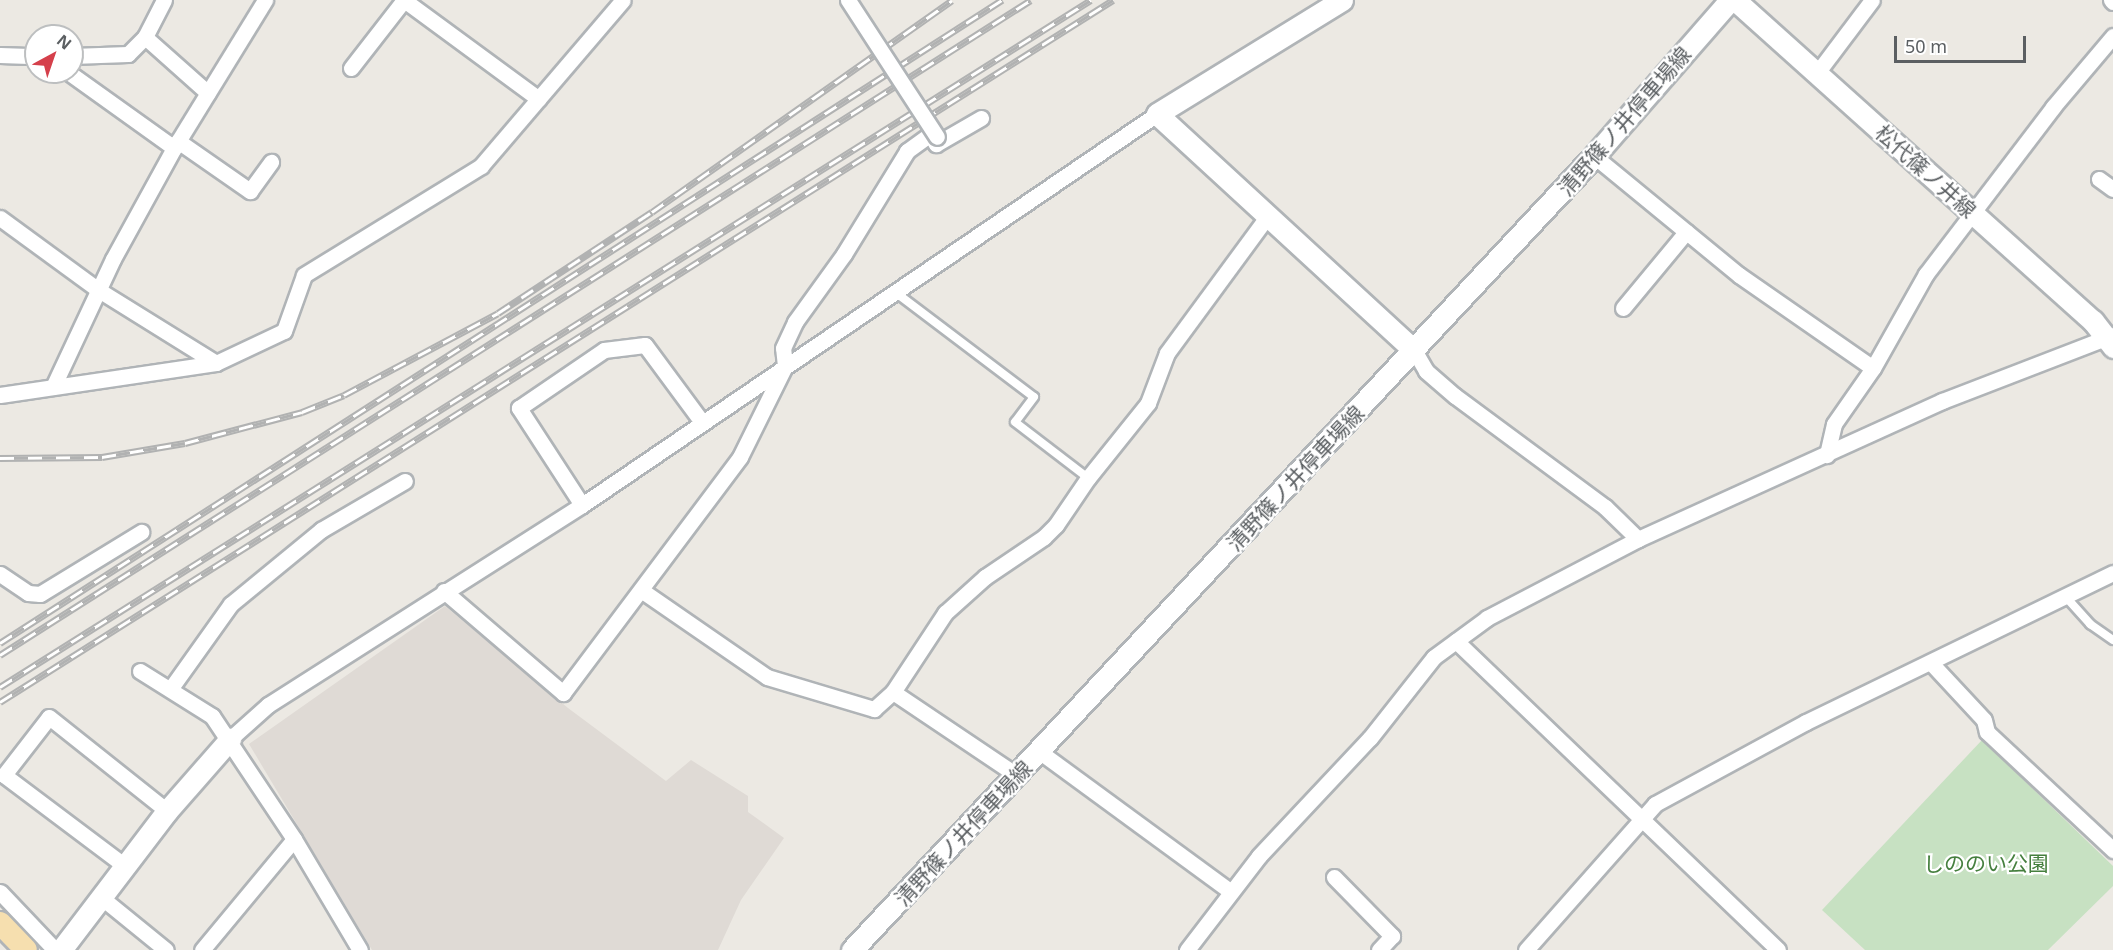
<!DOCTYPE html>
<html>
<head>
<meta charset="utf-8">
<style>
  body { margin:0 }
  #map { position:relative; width:2113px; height:950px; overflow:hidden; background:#ece9e3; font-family:"Noto Sans","Noto Sans JP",sans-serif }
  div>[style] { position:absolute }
  .education>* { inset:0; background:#dfdad5 }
  .green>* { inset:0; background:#c7e1c2 }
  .roads { filter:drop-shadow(2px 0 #b0b4b7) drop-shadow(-2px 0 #b0b4b7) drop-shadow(0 2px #b0b4b7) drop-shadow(0 -2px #b0b4b7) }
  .lane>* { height:8px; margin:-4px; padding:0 4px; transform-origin:4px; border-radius:4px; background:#fff }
  .street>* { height:15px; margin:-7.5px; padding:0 7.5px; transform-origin:7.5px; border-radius:7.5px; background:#fff }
  .secondary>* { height:21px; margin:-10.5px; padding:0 10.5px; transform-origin:10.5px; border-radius:10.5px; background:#fff }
  .primary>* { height:22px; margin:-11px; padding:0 11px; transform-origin:11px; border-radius:11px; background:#f6dfaf }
  .rail>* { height:7px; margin-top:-3.5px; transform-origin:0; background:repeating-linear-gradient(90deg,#fff 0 14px,#b1b2b2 0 28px); box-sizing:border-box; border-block:2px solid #b1b2b2 }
  .bridges { filter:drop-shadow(2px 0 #b0b4b7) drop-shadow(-2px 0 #b0b4b7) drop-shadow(0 2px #b0b4b7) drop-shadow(0 -2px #b0b4b7) }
  .street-bridge>* { height:15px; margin:-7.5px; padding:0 7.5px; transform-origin:7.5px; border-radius:7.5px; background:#fff }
  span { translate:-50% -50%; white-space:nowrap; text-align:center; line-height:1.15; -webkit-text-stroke:4.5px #fff; paint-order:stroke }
  .street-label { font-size:21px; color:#5b5f62 }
  .park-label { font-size:21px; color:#457f3e }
  .north { position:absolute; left:24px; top:24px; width:60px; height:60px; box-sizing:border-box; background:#fff; border:2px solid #bdbfc0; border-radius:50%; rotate:40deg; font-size:16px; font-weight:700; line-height:24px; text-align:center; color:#5b5f62 }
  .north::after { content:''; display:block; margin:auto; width:21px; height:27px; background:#d5404b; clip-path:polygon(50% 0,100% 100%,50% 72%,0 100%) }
  .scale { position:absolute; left:1894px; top:36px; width:132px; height:27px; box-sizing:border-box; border:3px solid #5b5f62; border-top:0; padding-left:8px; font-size:18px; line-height:21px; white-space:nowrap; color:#5b5f62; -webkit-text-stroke:4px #fff; paint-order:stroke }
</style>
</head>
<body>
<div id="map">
  <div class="education">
    <i style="clip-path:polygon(445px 606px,568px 708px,666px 781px,691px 760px,748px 796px,748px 812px,784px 838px,741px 900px,718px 950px,372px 950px,249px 744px)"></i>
  </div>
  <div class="green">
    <i style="clip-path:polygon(1982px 740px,2113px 866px,2113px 886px,2048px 950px,1865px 950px,1822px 910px)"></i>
  </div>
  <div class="roads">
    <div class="lane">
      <i style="left:895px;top:292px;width:174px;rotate:37.1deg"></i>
      <i style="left:1034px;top:397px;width:31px;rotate:127deg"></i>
      <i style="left:1015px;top:422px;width:92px;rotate:37.5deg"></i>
      <i style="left:2065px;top:596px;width:38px;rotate:48deg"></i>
      <i style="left:2090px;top:624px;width:28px;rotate:35deg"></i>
    </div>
    <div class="street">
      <i style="left:164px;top:0;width:42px;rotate:117.2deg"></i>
      <i style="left:145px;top:37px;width:84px;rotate:41.6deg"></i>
      <i style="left:404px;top:0;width:167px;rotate:36.3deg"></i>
      <i style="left:2111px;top:0;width:3px;rotate:45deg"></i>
      <i style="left:0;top:55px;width:36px;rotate:2deg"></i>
      <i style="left:72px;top:56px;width:56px;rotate:-2deg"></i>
      <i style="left:128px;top:54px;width:24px;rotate:-45deg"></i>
      <i style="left:351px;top:68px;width:86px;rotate:-52.1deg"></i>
      <i style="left:68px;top:72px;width:130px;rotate:35.6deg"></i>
      <i style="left:1817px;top:73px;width:91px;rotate:-53deg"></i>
      <i style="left:178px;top:141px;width:88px;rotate:34.8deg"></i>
      <i style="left:250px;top:191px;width:36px;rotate:-54deg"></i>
      <i style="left:1594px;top:156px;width:188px;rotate:39.4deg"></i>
      <i style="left:1739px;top:275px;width:163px;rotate:34.8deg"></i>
      <i style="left:1873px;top:368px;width:68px;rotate:124.9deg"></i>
      <i style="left:1834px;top:424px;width:32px;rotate:103deg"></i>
      <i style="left:2099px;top:179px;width:17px;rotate:36deg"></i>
      <i style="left:0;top:218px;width:120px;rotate:36.2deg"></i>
      <i style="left:97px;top:289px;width:140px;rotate:31.9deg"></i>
      <i style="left:1623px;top:308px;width:99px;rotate:-50.3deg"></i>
      <i style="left:1414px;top:350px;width:24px;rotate:60deg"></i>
      <i style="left:1426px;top:371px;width:38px;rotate:41deg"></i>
      <i style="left:1455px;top:396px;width:187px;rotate:36.5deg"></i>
      <i style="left:1605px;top:507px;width:46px;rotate:44.1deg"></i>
      <i style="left:1873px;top:368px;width:108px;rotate:-60.6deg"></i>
      <i style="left:1926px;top:274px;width:210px;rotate:-52.7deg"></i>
      <i style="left:2053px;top:107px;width:93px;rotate:-49.8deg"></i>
      <i style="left:53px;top:387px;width:141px;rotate:-64.9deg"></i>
      <i style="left:113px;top:259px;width:127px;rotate:-61.2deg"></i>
      <i style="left:174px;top:148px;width:174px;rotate:-58.4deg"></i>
      <i style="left:0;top:395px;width:218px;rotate:-8.4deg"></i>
      <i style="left:216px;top:363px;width:75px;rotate:-25.2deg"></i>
      <i style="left:284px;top:331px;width:59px;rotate:-70.3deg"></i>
      <i style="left:304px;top:275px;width:208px;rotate:-31.6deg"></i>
      <i style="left:481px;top:166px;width:218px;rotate:-49.5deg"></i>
      <i style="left:582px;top:505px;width:116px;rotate:-123deg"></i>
      <i style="left:519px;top:408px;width:103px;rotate:-34.3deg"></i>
      <i style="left:604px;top:350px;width:41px;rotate:-7deg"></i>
      <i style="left:645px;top:345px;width:96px;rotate:53.5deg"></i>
      <i style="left:0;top:574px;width:34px;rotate:34deg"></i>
      <i style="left:28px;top:593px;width:12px;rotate:5deg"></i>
      <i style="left:40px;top:594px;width:119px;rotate:-31.5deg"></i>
      <i style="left:641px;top:590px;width:153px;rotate:34.6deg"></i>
      <i style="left:767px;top:677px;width:112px;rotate:16.7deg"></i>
      <i style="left:874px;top:709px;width:25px;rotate:-42deg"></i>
      <i style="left:893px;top:692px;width:95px;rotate:-56.6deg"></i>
      <i style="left:945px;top:613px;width:54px;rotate:-42deg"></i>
      <i style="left:985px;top:577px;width:71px;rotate:-34.1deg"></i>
      <i style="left:1044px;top:537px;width:17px;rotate:-45deg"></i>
      <i style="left:1056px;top:525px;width:57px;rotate:-55.8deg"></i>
      <i style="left:1088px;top:478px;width:96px;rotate:-51.3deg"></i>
      <i style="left:1148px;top:403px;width:53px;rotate:-69.2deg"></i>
      <i style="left:1167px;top:353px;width:172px;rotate:-53.7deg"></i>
      <i style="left:444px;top:591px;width:157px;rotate:40.6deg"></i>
      <i style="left:563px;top:693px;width:295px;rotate:-53.1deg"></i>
      <i style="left:740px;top:457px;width:102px;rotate:-63.7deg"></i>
      <i style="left:785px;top:366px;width:18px;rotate:-96deg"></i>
      <i style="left:783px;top:348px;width:29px;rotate:-65deg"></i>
      <i style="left:795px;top:322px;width:84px;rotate:-54.2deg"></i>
      <i style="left:844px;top:254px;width:121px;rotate:-58.5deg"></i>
      <i style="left:907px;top:151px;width:29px;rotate:-36deg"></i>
      <i style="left:930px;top:134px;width:12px;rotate:59deg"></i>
      <i style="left:936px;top:144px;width:52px;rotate:-30deg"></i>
      <i style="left:1456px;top:641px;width:446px;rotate:43.8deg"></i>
      <i style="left:1932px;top:664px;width:76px;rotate:47.1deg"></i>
      <i style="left:1984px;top:720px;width:12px;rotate:76deg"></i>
      <i style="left:1987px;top:732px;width:173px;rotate:43.1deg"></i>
      <i style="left:140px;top:671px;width:85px;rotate:32deg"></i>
      <i style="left:212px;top:716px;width:148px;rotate:56.3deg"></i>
      <i style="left:294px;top:839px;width:129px;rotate:59.3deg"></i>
      <i style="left:171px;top:688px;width:103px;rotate:-54.5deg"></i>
      <i style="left:231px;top:604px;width:117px;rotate:-39.4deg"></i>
      <i style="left:321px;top:530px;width:97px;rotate:-30.3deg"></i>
      <i style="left:893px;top:692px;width:151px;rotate:33.9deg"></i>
      <i style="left:230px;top:739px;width:51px;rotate:-41.8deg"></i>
      <i style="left:268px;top:705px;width:372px;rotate:-32.5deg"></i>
      <i style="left:582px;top:505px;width:695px;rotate:-34.22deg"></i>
      <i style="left:1040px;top:752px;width:235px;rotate:36.2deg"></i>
      <i style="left:125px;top:866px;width:151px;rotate:-143.1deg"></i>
      <i style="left:4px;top:775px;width:73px;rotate:-52.2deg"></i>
      <i style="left:49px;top:717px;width:151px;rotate:38.5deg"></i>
      <i style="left:1334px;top:877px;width:83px;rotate:45.5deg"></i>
      <i style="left:1392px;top:936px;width:19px;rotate:133deg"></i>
      <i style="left:0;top:892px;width:80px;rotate:46.5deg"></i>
      <i style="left:102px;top:898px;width:82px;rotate:39.1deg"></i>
      <i style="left:202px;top:950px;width:144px;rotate:-50.3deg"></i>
      <i style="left:1187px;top:950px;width:118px;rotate:-52.5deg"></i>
      <i style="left:1259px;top:856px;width:162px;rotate:-46.8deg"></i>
      <i style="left:1370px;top:738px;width:103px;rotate:-51.7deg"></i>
      <i style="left:1434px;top:657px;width:66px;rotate:-36.3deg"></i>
      <i style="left:1487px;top:618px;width:170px;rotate:-27.6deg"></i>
      <i style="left:1638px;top:539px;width:334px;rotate:-24.4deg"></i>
      <i style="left:1942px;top:401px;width:183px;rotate:-21.1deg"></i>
      <i style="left:1526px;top:950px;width:195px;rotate:-48.5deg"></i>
      <i style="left:1655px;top:804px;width:172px;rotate:-28.5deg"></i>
      <i style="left:1806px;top:722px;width:341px;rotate:-25.9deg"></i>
    </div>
    <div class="secondary">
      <i style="left:1342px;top:0;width:217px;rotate:148.4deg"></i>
      <i style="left:1157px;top:114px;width:349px;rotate:42.6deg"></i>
      <i style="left:1735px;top:0;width:481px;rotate:41.9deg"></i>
      <i style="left:2093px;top:321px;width:33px;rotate:52deg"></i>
      <i style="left:61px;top:950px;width:175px;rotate:-52.7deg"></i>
      <i style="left:167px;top:811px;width:96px;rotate:-48.8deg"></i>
      <i style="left:852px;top:950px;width:1087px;rotate:-46.94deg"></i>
      <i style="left:1594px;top:156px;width:207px;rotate:-48.9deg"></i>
    </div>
    <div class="primary">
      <i style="left:0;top:923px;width:37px;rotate:46deg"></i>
    </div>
  </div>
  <div class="rail">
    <i style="left:0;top:458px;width:102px;rotate:-0.6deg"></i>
    <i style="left:102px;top:457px;width:84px;rotate:-9.6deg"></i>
    <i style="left:185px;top:443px;width:121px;rotate:-14.8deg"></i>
    <i style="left:302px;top:412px;width:45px;rotate:-22deg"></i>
    <i style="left:344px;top:395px;width:174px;rotate:-28deg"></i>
    <i style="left:498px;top:313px;width:184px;rotate:-33.3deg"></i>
    <i style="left:652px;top:212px;width:367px;rotate:-35.2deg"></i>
    <i style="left:0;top:643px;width:1191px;rotate:-32.69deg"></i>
    <i style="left:0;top:655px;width:1221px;rotate:-32.43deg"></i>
    <i style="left:0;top:687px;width:1289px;rotate:-32.2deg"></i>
    <i style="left:0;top:702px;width:1316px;rotate:-32.24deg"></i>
  </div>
  <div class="bridges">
    <div class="street-bridge">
      <i style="left:848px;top:0;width:163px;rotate:57deg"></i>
    </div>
  </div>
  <div class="street-label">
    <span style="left:1624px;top:121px;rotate:-49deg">清野篠ノ井停車場線</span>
    <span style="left:1926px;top:171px;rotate:42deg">松代篠ノ井線</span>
    <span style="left:1295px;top:478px;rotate:-47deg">清野篠ノ井停車場線</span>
    <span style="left:963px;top:833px;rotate:-47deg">清野篠ノ井停車場線</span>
  </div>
  <div class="park-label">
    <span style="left:1986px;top:863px">しののい公園</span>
  </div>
  <div class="north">N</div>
  <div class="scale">50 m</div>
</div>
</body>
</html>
